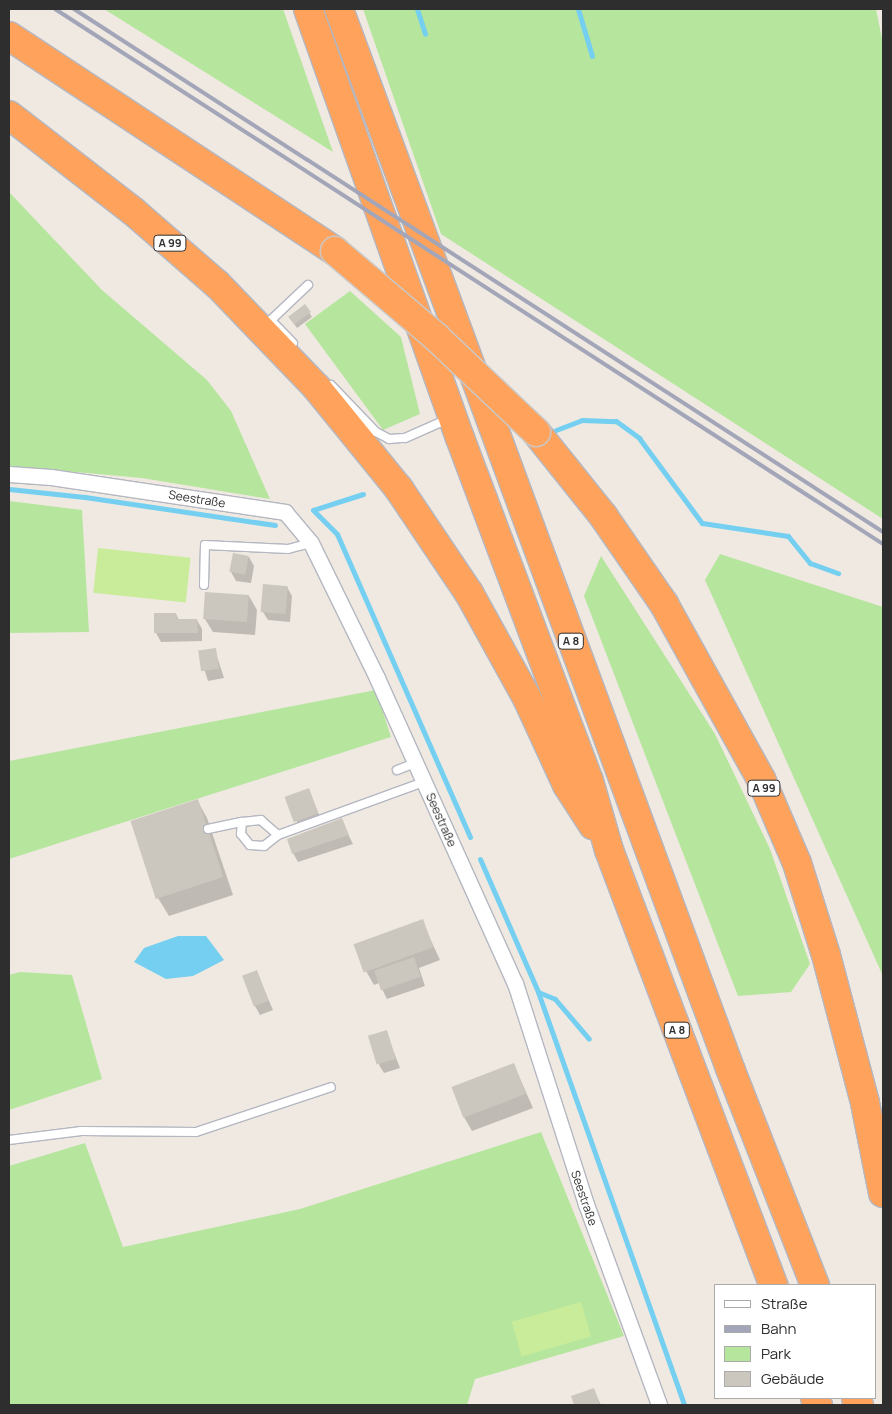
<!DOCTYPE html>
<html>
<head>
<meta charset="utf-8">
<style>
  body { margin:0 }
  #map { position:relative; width:892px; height:1414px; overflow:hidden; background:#efe9e1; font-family:Manrope,sans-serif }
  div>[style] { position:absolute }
  .green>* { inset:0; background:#b6e59e }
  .pitch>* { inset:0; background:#c9ec9a; transform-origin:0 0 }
  .water>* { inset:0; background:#75cff0 }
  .shadow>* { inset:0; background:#0003; transform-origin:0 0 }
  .stream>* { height:5px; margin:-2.5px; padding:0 2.5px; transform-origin:2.5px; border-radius:2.5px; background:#75cff0 }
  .building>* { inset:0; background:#cbc7bf; transform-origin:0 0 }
  .roads { filter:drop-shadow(1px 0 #b4b7c1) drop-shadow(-1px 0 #b4b7c1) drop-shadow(0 1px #b4b7c1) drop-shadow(0 -1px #b4b7c1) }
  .service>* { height:8px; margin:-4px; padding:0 4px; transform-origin:4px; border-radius:4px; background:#fff }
  .minor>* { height:15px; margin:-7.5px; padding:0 7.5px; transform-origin:7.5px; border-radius:7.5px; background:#fff }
  .motorway>* { height:28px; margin:-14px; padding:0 14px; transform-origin:14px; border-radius:14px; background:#ffa35c }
  .rail>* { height:4px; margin:-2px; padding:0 2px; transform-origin:2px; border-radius:2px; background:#a3a6b8 }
  .bridges { filter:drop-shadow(1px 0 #c9c9c9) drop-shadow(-1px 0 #c9c9c9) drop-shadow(0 1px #c9c9c9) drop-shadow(0 -1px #c9c9c9) }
  .motorway-bridge>* { height:28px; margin:-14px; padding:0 14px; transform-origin:14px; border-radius:14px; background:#ffa35c }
  span { translate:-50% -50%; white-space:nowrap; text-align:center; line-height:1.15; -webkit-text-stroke:4px #fff; paint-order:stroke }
  .shield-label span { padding:1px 4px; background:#fff; border:1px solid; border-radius:4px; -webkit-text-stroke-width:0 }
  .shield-label { font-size:11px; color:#2e2e2e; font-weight:700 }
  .street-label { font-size:12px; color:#2e2e2e }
  .frame { position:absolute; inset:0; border:10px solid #2e2e2e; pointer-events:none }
  .legend { position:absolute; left:714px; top:1284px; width:162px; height:115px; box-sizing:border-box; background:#fff; border:1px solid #ababab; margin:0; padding:6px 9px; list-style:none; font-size:15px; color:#2e2e2e }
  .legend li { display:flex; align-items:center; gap:10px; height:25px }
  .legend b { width:25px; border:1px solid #ababab }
</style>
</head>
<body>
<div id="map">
  <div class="green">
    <i style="clip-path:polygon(104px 9px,283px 9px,333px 152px)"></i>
    <i style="clip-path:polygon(363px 9px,876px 9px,883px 44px,883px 519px,441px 234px)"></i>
    <i style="clip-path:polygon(9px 192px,102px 290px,207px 380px,231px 411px,270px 499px,142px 478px,9px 466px)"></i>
    <i style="clip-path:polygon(350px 291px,401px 337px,420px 414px,383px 430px,305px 324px)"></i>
    <i style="clip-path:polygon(9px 501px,82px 510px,89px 632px,9px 633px)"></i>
    <i style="clip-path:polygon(720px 554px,883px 607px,883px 976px,705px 580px)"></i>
    <i style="clip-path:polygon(601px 556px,715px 734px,770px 849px,810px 964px,791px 992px,738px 996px,584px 596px)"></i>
    <i style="clip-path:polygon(376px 690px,391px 737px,9px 859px,9px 761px)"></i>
    <i style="clip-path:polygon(20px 972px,72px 975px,102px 1079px,9px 1110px,9px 975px)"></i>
    <i style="clip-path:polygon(541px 1132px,624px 1336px,475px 1379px,467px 1405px,9px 1405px,9px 1166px,85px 1143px,123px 1247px,300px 1209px)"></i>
  </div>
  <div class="pitch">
    <i style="left:98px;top:548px;width:93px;height:45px;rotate:6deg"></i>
    <i style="left:581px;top:1302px;width:36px;height:72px;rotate:74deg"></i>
  </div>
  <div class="water">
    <i style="clip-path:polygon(178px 936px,206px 936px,224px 960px,193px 976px,166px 979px,134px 962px,144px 948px)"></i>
  </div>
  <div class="shadow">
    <i style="clip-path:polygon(305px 306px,312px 317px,297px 328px,292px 321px)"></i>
    <i style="clip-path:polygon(249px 557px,254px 566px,251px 583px,236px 581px,231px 572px)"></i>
    <i style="clip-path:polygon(287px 587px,292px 596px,290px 622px,268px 620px,263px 612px)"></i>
    <i style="clip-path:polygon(249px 596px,257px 610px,255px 635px,213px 632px,205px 619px)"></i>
    <i style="clip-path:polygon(176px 614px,179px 620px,197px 620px,202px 629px,202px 641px,161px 642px,156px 633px)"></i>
    <i style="clip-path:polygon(215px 650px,224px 678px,208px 681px,199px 652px)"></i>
    <i style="left:309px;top:790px;width:35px;height:23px;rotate:68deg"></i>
    <i style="clip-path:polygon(197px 800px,207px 818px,233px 895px,169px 916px,158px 898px)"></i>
    <i style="clip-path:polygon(341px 820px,353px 844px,298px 862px,293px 853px)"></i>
    <i style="clip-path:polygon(422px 921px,440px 960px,419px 968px,425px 986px,387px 999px,379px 983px,374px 985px,366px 971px)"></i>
    <i style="clip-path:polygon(256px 971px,273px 1010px,260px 1015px,255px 1006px)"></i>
    <i style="clip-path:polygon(386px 1032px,400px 1068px,384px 1073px,379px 1065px)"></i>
    <i style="clip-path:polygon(514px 1065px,533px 1108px,472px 1131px,464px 1117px)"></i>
    <i style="clip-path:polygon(594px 1390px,601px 1405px,576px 1405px,573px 1397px)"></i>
  </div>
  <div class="stream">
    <i style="left:417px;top:9px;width:26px;rotate:72deg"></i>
    <i style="left:578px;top:9px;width:49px;rotate:73.4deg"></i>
    <i style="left:556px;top:430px;width:28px;rotate:-21deg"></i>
    <i style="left:582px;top:420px;width:34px;rotate:2deg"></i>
    <i style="left:616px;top:421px;width:29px;rotate:36deg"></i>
    <i style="left:639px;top:438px;width:106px;rotate:53.5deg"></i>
    <i style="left:702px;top:523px;width:87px;rotate:8.6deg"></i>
    <i style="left:788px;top:536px;width:35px;rotate:51deg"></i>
    <i style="left:810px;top:563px;width:30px;rotate:20deg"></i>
    <i style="left:9px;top:489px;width:76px;rotate:6deg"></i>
    <i style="left:85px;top:497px;width:192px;rotate:8.4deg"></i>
    <i style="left:363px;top:494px;width:52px;rotate:162.3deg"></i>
    <i style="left:313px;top:510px;width:34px;rotate:45deg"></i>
    <i style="left:337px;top:534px;width:331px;rotate:66.3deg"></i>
    <i style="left:480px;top:859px;width:145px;rotate:66.4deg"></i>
    <i style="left:538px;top:992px;width:18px;rotate:22deg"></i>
    <i style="left:555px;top:999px;width:52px;rotate:49.6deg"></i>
    <i style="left:538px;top:992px;width:438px;rotate:70.5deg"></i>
  </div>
  <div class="building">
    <i style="left:305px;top:304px;width:10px;height:21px;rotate:53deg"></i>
    <i style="left:233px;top:553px;width:16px;height:19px;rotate:11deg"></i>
    <i style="left:263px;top:584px;width:25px;height:28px;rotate:5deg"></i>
    <i style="left:205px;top:592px;width:44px;height:27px;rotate:4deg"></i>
    <i style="clip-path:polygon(154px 613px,176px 613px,177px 619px,197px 619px,198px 633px,154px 633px)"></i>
    <i style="left:216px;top:648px;width:21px;height:18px;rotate:82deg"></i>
    <i style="left:309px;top:788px;width:27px;height:26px;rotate:70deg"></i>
    <i style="left:198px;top:799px;width:82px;height:71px;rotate:72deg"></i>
    <i style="clip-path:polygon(342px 818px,349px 835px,292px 854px,287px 839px)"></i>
    <i style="left:423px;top:919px;width:30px;height:74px;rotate:70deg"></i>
    <i style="left:414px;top:957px;width:21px;height:42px;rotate:71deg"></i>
    <i style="left:257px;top:970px;width:33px;height:16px;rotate:69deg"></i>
    <i style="left:387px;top:1030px;width:30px;height:20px;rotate:73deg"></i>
    <i style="left:514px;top:1063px;width:33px;height:67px;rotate:69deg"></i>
    <i style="clip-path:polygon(594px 1388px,600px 1405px,574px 1405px,571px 1396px)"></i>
  </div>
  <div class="roads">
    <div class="service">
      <i style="left:293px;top:343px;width:32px;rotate:-134deg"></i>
      <i style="left:271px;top:320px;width:51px;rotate:-43.4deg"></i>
      <i style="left:331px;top:385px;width:65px;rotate:46.2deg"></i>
      <i style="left:376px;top:432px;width:15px;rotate:28deg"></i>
      <i style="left:389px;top:439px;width:16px;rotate:-4deg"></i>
      <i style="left:405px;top:438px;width:47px;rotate:-23.8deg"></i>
      <i style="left:204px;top:585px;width:40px;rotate:-88.6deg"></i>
      <i style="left:205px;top:545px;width:83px;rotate:2.8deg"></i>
      <i style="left:288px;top:549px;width:24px;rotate:-15deg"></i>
      <i style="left:397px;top:770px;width:19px;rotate:-21deg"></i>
      <i style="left:208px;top:829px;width:35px;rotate:-12deg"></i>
      <i style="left:278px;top:835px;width:23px;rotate:-139deg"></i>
      <i style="left:261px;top:820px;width:19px;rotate:174deg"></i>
      <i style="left:242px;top:822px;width:12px;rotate:95deg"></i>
      <i style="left:241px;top:834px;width:14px;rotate:51deg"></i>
      <i style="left:250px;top:845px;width:14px;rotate:4deg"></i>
      <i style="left:264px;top:846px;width:18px;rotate:-38deg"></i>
      <i style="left:278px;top:835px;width:155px;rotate:-20deg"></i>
      <i style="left:9px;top:1140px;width:73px;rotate:-7.1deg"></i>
      <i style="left:81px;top:1131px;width:115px;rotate:0.5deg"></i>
      <i style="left:196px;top:1132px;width:142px;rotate:-18.4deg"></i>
    </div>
    <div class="minor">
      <i style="left:9px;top:474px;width:42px;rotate:4.1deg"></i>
      <i style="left:51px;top:477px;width:237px;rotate:8.5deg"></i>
      <i style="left:285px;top:512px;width:40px;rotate:50deg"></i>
      <i style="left:311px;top:543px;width:150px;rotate:63.9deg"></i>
      <i style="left:377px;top:678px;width:335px;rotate:65.7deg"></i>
      <i style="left:515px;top:983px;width:232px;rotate:72.2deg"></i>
      <i style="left:586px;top:1204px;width:214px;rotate:70deg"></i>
    </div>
    <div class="motorway">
      <i style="left:308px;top:9px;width:455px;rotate:70.5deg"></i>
      <i style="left:460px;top:438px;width:366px;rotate:69.4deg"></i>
      <i style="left:589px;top:781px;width:72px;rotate:73.8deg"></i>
      <i style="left:609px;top:850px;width:465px;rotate:69.3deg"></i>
      <i style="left:339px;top:9px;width:1132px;rotate:69.74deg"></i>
      <i style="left:731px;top:1071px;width:230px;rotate:68.6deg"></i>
      <i style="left:9px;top:36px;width:391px;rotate:33.4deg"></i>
      <i style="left:9px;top:115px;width:158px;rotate:37.8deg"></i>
      <i style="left:134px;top:212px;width:111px;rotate:41deg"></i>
      <i style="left:218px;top:285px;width:143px;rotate:46.1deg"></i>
      <i style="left:317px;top:388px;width:130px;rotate:50.9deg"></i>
      <i style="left:399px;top:489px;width:125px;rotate:56.1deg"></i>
      <i style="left:469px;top:593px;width:120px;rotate:61.1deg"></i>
      <i style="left:527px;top:698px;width:96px;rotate:65.3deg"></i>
      <i style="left:567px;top:785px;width:48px;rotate:57deg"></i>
      <i style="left:536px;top:432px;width:109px;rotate:51.3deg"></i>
      <i style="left:604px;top:517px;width:106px;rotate:55.4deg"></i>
      <i style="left:664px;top:604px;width:200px;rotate:61deg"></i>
      <i style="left:761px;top:779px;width:91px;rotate:66.8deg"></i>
      <i style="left:797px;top:863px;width:96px;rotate:72.5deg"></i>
      <i style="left:826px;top:955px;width:153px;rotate:75.2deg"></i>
      <i style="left:865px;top:1103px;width:92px;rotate:78.7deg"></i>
      <i style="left:815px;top:1398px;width:8px;rotate:67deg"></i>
      <i style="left:856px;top:1398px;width:8px;rotate:67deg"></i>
    </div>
  </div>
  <div class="rail">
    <i style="left:55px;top:9px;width:986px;rotate:32.87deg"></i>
    <i style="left:74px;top:9px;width:963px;rotate:32.88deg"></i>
  </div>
  <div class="bridges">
    <div class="motorway-bridge">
      <i style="left:335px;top:251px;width:133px;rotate:40.4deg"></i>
      <i style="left:436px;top:337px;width:138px;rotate:43.5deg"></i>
    </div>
  </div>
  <div class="shield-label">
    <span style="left:170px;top:243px">A 99</span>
    <span style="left:571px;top:641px">A 8</span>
    <span style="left:764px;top:788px">A 99</span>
    <span style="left:677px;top:1030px">A 8</span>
  </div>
  <div class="street-label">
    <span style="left:197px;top:499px;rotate:9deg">Seestraße</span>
    <span style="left:441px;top:820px;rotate:66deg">Seestraße</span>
    <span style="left:584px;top:1198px;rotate:71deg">Seestraße</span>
  </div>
  <div class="frame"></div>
  <ul class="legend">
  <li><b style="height:6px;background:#fff"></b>Straße</li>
  <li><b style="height:6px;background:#a3a6b8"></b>Bahn</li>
  <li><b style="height:14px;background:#b6e59e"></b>Park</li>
  <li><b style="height:14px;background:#cbc7bf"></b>Gebäude</li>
  </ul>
</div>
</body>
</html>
